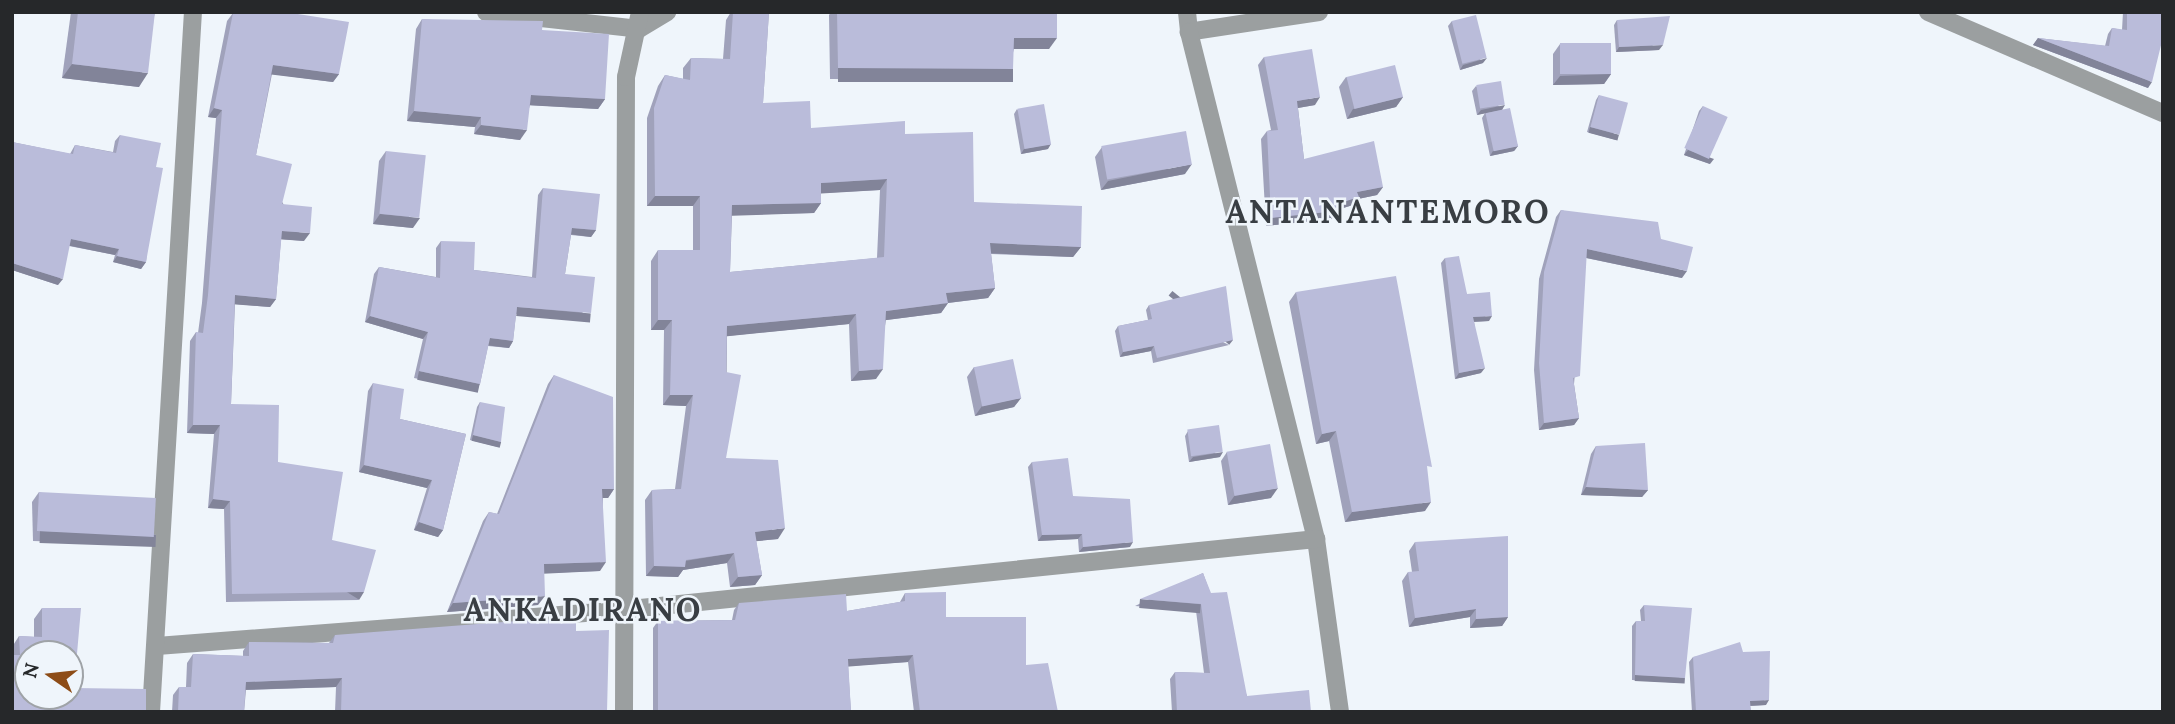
<!DOCTYPE html>
<html>
<head>
<meta charset="utf-8">
<style>
  body { margin:0 }
  #map { position:relative; width:2175px; height:724px; overflow:hidden; background:#eff5fb; font-family:Lora,serif }
  div>[style] { position:absolute }
  .minor>* { height:18px; margin:-9px; padding:0 9px; transform-origin:9px; border-radius:9px; background:#9b9fa0 }
  .wall>* { inset:0; background:#a0a2bb }
  .shaded-wall>* { inset:0; background:#828499; transform-origin:0 0 }
  .building>* { inset:0; background:#babcda; transform-origin:0 0 }
  span { translate:-50% -50%; white-space:nowrap; text-align:center; line-height:1.15; -webkit-text-stroke:5px #eff5fb; paint-order:stroke }
  .district-label { font-size:32px; color:#393e43; font-weight:700; letter-spacing:2px }
  .frame { position:absolute; inset:0; border:14px solid #26282a; pointer-events:none }
  .north { position:absolute; left:14px; top:640px; width:70px; height:70px; box-sizing:border-box; background:#eff5fb; border:2px solid #9fa3a7; border-radius:50%; rotate:284deg; font-size:19px; font-weight:700; line-height:28px; text-align:center; color:#26282a }
  .north::after { content:''; display:block; margin:auto; width:24px; height:32px; background:#8d4c17; clip-path:polygon(50% 0,100% 100%,50% 72%,0 100%) }
</style>
</head>
<body>
<div id="map">
  <div class="minor">
    <i style="left:486px;top:12px;width:154px;rotate:6.3deg"></i>
    <i style="left:639px;top:29px;width:33px;rotate:-31deg"></i>
    <i style="left:1187px;top:12px;width:20px;rotate:84deg"></i>
    <i style="left:1319px;top:12px;width:132px;rotate:171.3deg"></i>
    <i style="left:1189px;top:32px;width:523px;rotate:75.94deg"></i>
    <i style="left:1316px;top:539px;width:175px;rotate:82.1deg"></i>
    <i style="left:1928px;top:12px;width:256px;rotate:23.3deg"></i>
    <i style="left:157px;top:646px;width:465px;rotate:-4.4deg"></i>
    <i style="left:621px;top:610px;width:699px;rotate:-5.83deg"></i>
    <i style="left:151px;top:712px;width:701px;rotate:-86.57deg"></i>
    <i style="left:624px;top:712px;width:635px;rotate:-89.82deg"></i>
    <i style="left:626px;top:77px;width:66px;rotate:-77.8deg"></i>
  </div>
  <div class="wall">
    <i style="clip-path:polygon(71px 12px,155px 12px,139px 87px,62px 78px)"></i>
    <i style="clip-path:polygon(evenodd,731px 12px,769px 12px,763px 103px,811px 128px,905px 134px,974px 202px,1081px 247px,1073px 257px,991px 254px,995px 288px,988px 298px,948px 303px,941px 313px,886px 320px,876px 379px,851px 381px,849px 324px,727px 336px,726px 458px,778px 539px,756px 541px,762px 575px,755px 585px,730px 587px,727px 563px,683px 570px,678px 577px,646px 576px,645px 500px,652px 490px,675px 489px,686px 406px,663px 405px,664px 330px,651px 330px,651px 261px,658px 250px,693px 250px,693px 206px,647px 206px,647px 118px,658px 86px,665px 75px,683px 79px,683px 68px,691px 58px,723px 59px,726px 20px,731px 12px,880px 190px,877px 258px,730px 272px,732px 215px,814px 213px,821px 203px,821px 193px,880px 190px)"></i>
    <i style="clip-path:polygon(831px 12px,1057px 12px,1049px 49px,1014px 49px,1005px 80px,830px 79px,829px 15px)"></i>
    <i style="clip-path:polygon(2123px 12px,2163px 12px,2148px 88px,2033px 45px,2038px 38px,2105px 46px,2108px 34px,2112px 28px,2122px 30px)"></i>
    <i style="clip-path:polygon(233px 13px,339px 74px,333px 82px,272px 74px,256px 155px,304px 241px,281px 239px,276px 299px,270px 307px,235px 304px,231px 404px,278px 462px,332px 540px,359px 600px,226px 602px,224px 509px,208px 508px,214px 434px,187px 433px,190px 341px,196px 332px,198px 333px,202px 303px,216px 118px,208px 117px,227px 21px)"></i>
    <i style="clip-path:polygon(422px 19px,542px 30px,605px 99px,598px 109px,530px 105px,520px 140px,474px 134px,475px 127px,407px 121px,416px 29px)"></i>
    <i style="clip-path:polygon(1617px 20px,1659px 50px,1616px 52px,1614px 25px)"></i>
    <i style="clip-path:polygon(1452px 21px,1483px 63px,1460px 70px,1448px 26px)"></i>
    <i style="clip-path:polygon(1560px 44px,1611px 74px,1604px 84px,1553px 85px,1553px 54px)"></i>
    <i style="clip-path:polygon(1264px 57px,1315px 105px,1298px 108px,1304px 159px,1383px 187px,1377px 195px,1358px 199px,1353px 205px,1337px 210px,1332px 219px,1266px 226px,1261px 139px,1267px 131px,1271px 130px,1258px 65px)"></i>
    <i style="clip-path:polygon(1346px 77px,1403px 97px,1396px 107px,1347px 119px,1339px 87px)"></i>
    <i style="clip-path:polygon(1476px 86px,1502px 109px,1518px 146px,1514px 151px,1490px 156px,1482px 118px,1485px 113px,1477px 115px,1472px 91px)"></i>
    <i style="clip-path:polygon(1599px 95px,1616px 140px,1587px 132px,1596px 100px)"></i>
    <i style="clip-path:polygon(1703px 106px,1710px 164px,1684px 155px,1699px 111px)"></i>
    <i style="clip-path:polygon(1017px 109px,1048px 149px,1021px 154px,1014px 114px)"></i>
    <i style="clip-path:polygon(120px 135px,156px 167px,146px 262px,141px 269px,113px 262px,115px 255px,69px 246px,58px 285px,12px 270px,12px 142px,70px 154px,75px 145px,113px 152px,115px 141px)"></i>
    <i style="clip-path:polygon(1102px 147px,1185px 174px,1101px 190px,1095px 157px)"></i>
    <i style="clip-path:polygon(386px 151px,413px 228px,373px 224px,379px 161px)"></i>
    <i style="clip-path:polygon(543px 188px,596px 230px,591px 237px,571px 235px,565px 274px,586px 320px,516px 314px,513px 341px,509px 348px,488px 346px,480px 384px,475px 391px,414px 378px,423px 339px,365px 322px,374px 274px,379px 267px,436px 277px,436px 248px,441px 241px,474px 270px,532px 277px,538px 195px)"></i>
    <i style="clip-path:polygon(1561px 210px,1661px 239px,1682px 278px,1586px 258px,1574px 384px,1579px 418px,1574px 425px,1539px 430px,1534px 370px,1539px 279px,1556px 217px)"></i>
    <i style="clip-path:polygon(1445px 258px,1467px 294px,1489px 321px,1474px 322px,1481px 373px,1455px 379px,1441px 263px)"></i>
    <i style="clip-path:polygon(1296px 292px,1425px 511px,1345px 522px,1329px 441px,1316px 444px,1289px 302px)"></i>
    <i style="clip-path:polygon(1149px 305px,1229px 345px,1153px 363px,1151px 351px,1120px 357px,1115px 331px,1118px 326px,1148px 320px,1146px 310px)"></i>
    <i style="clip-path:polygon(974px 367px,1021px 398px,1014px 407px,975px 416px,967px 377px)"></i>
    <i style="clip-path:polygon(554px 375px,614px 489px,608px 498px,603px 498px,600px 571px,544px 573px,538px 605px,447px 612px,483px 521px,489px 512px,497px 514px,548px 384px)"></i>
    <i style="clip-path:polygon(373px 383px,400px 419px,466px 434px,443px 530px,438px 537px,414px 530px,427px 488px,359px 472px,368px 391px)"></i>
    <i style="clip-path:polygon(480px 402px,501px 442px,498px 447px,470px 440px,477px 407px)"></i>
    <i style="clip-path:polygon(1188px 431px,1220px 457px,1189px 462px,1185px 436px)"></i>
    <i style="clip-path:polygon(1596px 446px,1648px 490px,1642px 497px,1581px 495px,1591px 454px)"></i>
    <i style="clip-path:polygon(1227px 452px,1271px 498px,1228px 505px,1221px 461px)"></i>
    <i style="clip-path:polygon(1032px 462px,1073px 496px,1130px 547px,1079px 552px,1078px 539px,1038px 541px,1028px 467px)"></i>
    <i style="clip-path:polygon(39px 492px,156px 535px,149px 545px,33px 541px,32px 502px)"></i>
    <i style="clip-path:polygon(1415px 542px,1508px 617px,1502px 626px,1470px 628px,1470px 617px,1409px 627px,1402px 581px,1408px 572px,1412px 572px,1409px 551px)"></i>
    <i style="clip-path:polygon(1203px 573px,1247px 696px,1311px 712px,1172px 712px,1170px 679px,1175px 672px,1204px 673px,1196px 611px,1135px 606px)"></i>
    <i style="clip-path:polygon(905px 593px,1026px 665px,1058px 712px,914px 712px,908px 662px,848px 666px,851px 712px,653px 712px,653px 628px,658px 621px,732px 620px,734px 610px,739px 603px,847px 611px,900px 602px)"></i>
    <i style="clip-path:polygon(1644px 605px,1682px 683px,1632px 680px,1632px 626px,1636px 621px,1641px 621px,1640px 610px)"></i>
    <i style="clip-path:polygon(42px 608px,81px 608px,12px 712px,12px 647px,19px 636px,34px 637px,34px 619px)"></i>
    <i style="clip-path:polygon(576px 631px,607px 712px,335px 712px,336px 687px,246px 690px,244px 712px,172px 712px,173px 695px,179px 687px,186px 687px,187px 663px,193px 654px,243px 656px,243px 651px,249px 642px,329px 643px,335px 635px)"></i>
    <i style="clip-path:polygon(1743px 652px,1766px 705px,1750px 706px,1751px 712px,1692px 712px,1689px 662px,1693px 657px)"></i>
  </div>
  <div class="shaded-wall">
    <i style="clip-path:polygon(1014px 38px,1057px 38px,1049px 49px,1006px 49px)"></i>
    <i style="clip-path:polygon(2038px 38px,2152px 82px,2148px 88px,2033px 45px)"></i>
    <i style="clip-path:polygon(1663px 45px,1659px 50px,1616px 52px,1619px 47px)"></i>
    <i style="clip-path:polygon(1487px 58px,1483px 63px,1460px 70px,1463px 65px)"></i>
    <i style="clip-path:polygon(72px 64px,148px 73px,139px 87px,62px 78px)"></i>
    <i style="clip-path:polygon(273px 65px,339px 74px,333px 82px,267px 74px)"></i>
    <i style="left:838px;top:68px;width:175px;height:14px"></i>
    <i style="clip-path:polygon(1611px 74px,1604px 84px,1553px 85px,1560px 76px)"></i>
    <i style="clip-path:polygon(531px 95px,605px 99px,598px 109px,524px 105px)"></i>
    <i style="clip-path:polygon(1320px 97px,1315px 105px,1292px 109px,1297px 101px)"></i>
    <i style="clip-path:polygon(1403px 97px,1396px 107px,1347px 119px,1353px 109px)"></i>
    <i style="clip-path:polygon(1505px 105px,1502px 110px,1477px 115px,1481px 110px)"></i>
    <i style="clip-path:polygon(214px 108px,222px 110px,216px 118px,208px 117px)"></i>
    <i style="clip-path:polygon(414px 111px,481px 117px,475px 127px,407px 121px)"></i>
    <i style="clip-path:polygon(481px 125px,527px 130px,520px 140px,474px 134px)"></i>
    <i style="left:1590px;top:127px;width:30px;height:6px;rotate:15deg"></i>
    <i style="clip-path:polygon(1051px 144px,1048px 149px,1021px 154px,1024px 149px)"></i>
    <i style="clip-path:polygon(1518px 146px,1514px 151px,1490px 156px,1493px 151px)"></i>
    <i style="clip-path:polygon(1688px 150px,1714px 159px,1710px 164px,1684px 155px)"></i>
    <i style="clip-path:polygon(1192px 164px,1185px 174px,1101px 190px,1108px 181px)"></i>
    <i style="clip-path:polygon(887px 179px,880px 190px,813px 194px,821px 183px)"></i>
    <i style="clip-path:polygon(1383px 187px,1377px 195px,1358px 199px,1353px 205px,1333px 211px,1337px 211px,1332px 219px,1266px 226px,1271px 218px,1337px 204px,1357px 192px)"></i>
    <i style="clip-path:polygon(655px 196px,700px 196px,693px 206px,647px 206px)"></i>
    <i style="clip-path:polygon(821px 203px,814px 213px,725px 216px,732px 205px)"></i>
    <i style="clip-path:polygon(380px 214px,420px 218px,413px 228px,373px 224px)"></i>
    <i style="clip-path:polygon(572px 228px,596px 230px,591px 237px,568px 234px)"></i>
    <i style="clip-path:polygon(282px 231px,310px 233px,304px 241px,276px 239px)"></i>
    <i style="clip-path:polygon(71px 239px,119px 249px,115px 255px,66px 245px)"></i>
    <i style="clip-path:polygon(990px 243px,1081px 247px,1073px 257px,983px 253px)"></i>
    <i style="clip-path:polygon(1587px 249px,1687px 271px,1682px 278px,1582px 257px)"></i>
    <i style="clip-path:polygon(117px 256px,146px 262px,141px 269px,113px 262px)"></i>
    <i style="clip-path:polygon(12px 263px,63px 279px,58px 285px,12px 270px)"></i>
    <i style="clip-path:polygon(995px 288px,988px 298px,939px 304px,946px 293px)"></i>
    <i style="clip-path:polygon(235px 295px,276px 299px,270px 307px,230px 304px)"></i>
    <i style="clip-path:polygon(948px 303px,941px 313px,879px 321px,886px 311px)"></i>
    <i style="left:517px;top:307px;width:74px;height:9px;rotate:5deg"></i>
    <i style="clip-path:polygon(856px 314px,849px 324px,720px 337px,727px 326px)"></i>
    <i style="clip-path:polygon(370px 316px,428px 332px,423px 339px,365px 322px)"></i>
    <i style="clip-path:polygon(1492px 316px,1489px 321px,1469px 322px,1473px 317px)"></i>
    <i style="clip-path:polygon(658px 320px,672px 320px,664px 330px,651px 330px)"></i>
    <i style="clip-path:polygon(490px 338px,513px 341px,509px 348px,485px 345px)"></i>
    <i style="left:1233px;top:340px;width:6px;height:78px;rotate:129deg"></i>
    <i style="clip-path:polygon(1154px 346px,1151px 351px,1120px 357px,1123px 352px)"></i>
    <i style="clip-path:polygon(1485px 368px,1481px 373px,1455px 379px,1459px 373px)"></i>
    <i style="clip-path:polygon(883px 369px,876px 379px,851px 381px,859px 371px)"></i>
    <i style="left:419px;top:371px;width:62px;height:9px;rotate:12deg"></i>
    <i style="clip-path:polygon(670px 395px,693px 395px,686px 406px,663px 405px)"></i>
    <i style="clip-path:polygon(1021px 398px,1014px 407px,975px 416px,982px 406px)"></i>
    <i style="clip-path:polygon(1579px 418px,1574px 425px,1539px 430px,1544px 423px)"></i>
    <i style="clip-path:polygon(193px 425px,220px 425px,214px 434px,187px 433px)"></i>
    <i style="clip-path:polygon(1336px 431px,1329px 441px,1316px 444px,1322px 434px)"></i>
    <i style="left:473px;top:435px;width:29px;height:6px;rotate:14deg"></i>
    <i style="clip-path:polygon(1223px 452px,1220px 457px,1189px 462px,1193px 457px)"></i>
    <i style="clip-path:polygon(364px 465px,432px 480px,427px 488px,359px 472px)"></i>
    <i style="clip-path:polygon(1586px 487px,1648px 490px,1642px 497px,1581px 495px)"></i>
    <i style="clip-path:polygon(1278px 488px,1271px 498px,1228px 505px,1235px 495px)"></i>
    <i style="clip-path:polygon(602px 489px,614px 489px,608px 498px,596px 498px)"></i>
    <i style="clip-path:polygon(213px 499px,230px 501px,224px 509px,208px 508px)"></i>
    <i style="clip-path:polygon(1431px 502px,1425px 511px,1345px 522px,1352px 512px)"></i>
    <i style="clip-path:polygon(419px 522px,443px 530px,438px 537px,414px 530px)"></i>
    <i style="clip-path:polygon(785px 528px,778px 539px,748px 542px,755px 532px)"></i>
    <i style="left:40px;top:531px;width:116px;height:12px;rotate:2deg"></i>
    <i style="clip-path:polygon(1082px 534px,1078px 539px,1038px 541px,1042px 535px)"></i>
    <i style="clip-path:polygon(1133px 542px,1130px 547px,1079px 552px,1083px 547px)"></i>
    <i style="clip-path:polygon(734px 553px,727px 563px,683px 570px,678px 577px,646px 576px,654px 566px)"></i>
    <i style="clip-path:polygon(606px 562px,600px 571px,538px 574px,544px 564px)"></i>
    <i style="clip-path:polygon(762px 575px,755px 585px,730px 587px,738px 577px)"></i>
    <i style="left:364px;top:592px;width:9px;height:132px;rotate:122deg"></i>
    <i style="clip-path:polygon(545px 596px,538px 605px,447px 612px,453px 603px)"></i>
    <i style="left:1140px;top:599px;width:61px;height:9px;rotate:5deg"></i>
    <i style="clip-path:polygon(1476px 609px,1470px 617px,1409px 627px,1415px 618px)"></i>
    <i style="clip-path:polygon(1508px 617px,1502px 626px,1470px 628px,1476px 619px)"></i>
    <i style="clip-path:polygon(913px 655px,908px 662px,843px 667px,848px 659px)"></i>
    <i style="left:1635px;top:675px;width:50px;height:6px;rotate:3deg"></i>
    <i style="clip-path:polygon(342px 678px,336px 687px,240px 690px,246px 682px)"></i>
    <i style="clip-path:polygon(1769px 700px,1766px 705px,1747px 706px,1750px 701px)"></i>
  </div>
  <div class="building">
    <i style="clip-path:polygon(78px 12px,155px 12px,148px 73px,72px 64px)"></i>
    <i style="clip-path:polygon(240px 12px,285px 12px,349px 22px,339px 74px,273px 65px,256px 155px,292px 164px,282px 204px,312px 207px,310px 233px,282px 231px,276px 299px,235px 295px,231px 404px,279px 405px,278px 462px,343px 472px,332px 540px,376px 550px,364px 592px,232px 594px,230px 501px,213px 499px,220px 425px,193px 425px,196px 332px,203px 333px,208px 295px,222px 110px,214px 108px,233px 13px)"></i>
    <i style="clip-path:polygon(evenodd,733px 12px,769px 12px,763px 103px,810px 101px,811px 128px,905px 121px,905px 134px,973px 132px,974px 202px,1082px 206px,1081px 247px,990px 243px,995px 288px,946px 293px,948px 303px,886px 311px,883px 369px,859px 371px,856px 314px,727px 326px,726px 372px,741px 375px,726px 458px,778px 460px,785px 528px,755px 532px,762px 575px,738px 577px,734px 553px,686px 560px,685px 567px,654px 566px,652px 490px,681px 489px,693px 395px,670px 395px,672px 320px,658px 320px,658px 250px,700px 250px,700px 196px,655px 196px,654px 108px,665px 75px,690px 80px,691px 58px,730px 59px,733px 12px,887px 179px,884px 257px,730px 272px,732px 205px,821px 203px,821px 183px,887px 179px)"></i>
    <i style="clip-path:polygon(837px 12px,1057px 12px,1057px 38px,1014px 38px,1013px 69px,838px 68px)"></i>
    <i style="clip-path:polygon(2127px 12px,2163px 12px,2163px 37px,2152px 82px,2038px 38px,2109px 46px,2112px 28px,2127px 30px)"></i>
    <i style="left:1476px;top:15px;width:44px;height:25px;rotate:76deg"></i>
    <i style="clip-path:polygon(1670px 16px,1663px 45px,1619px 47px,1617px 20px)"></i>
    <i style="clip-path:polygon(422px 19px,543px 21px,542px 30px,609px 34px,605px 99px,531px 95px,527px 130px,481px 125px,481px 117px,414px 111px)"></i>
    <i style="left:1611px;top:43px;width:31px;height:51px;rotate:90deg"></i>
    <i style="clip-path:polygon(1312px 49px,1320px 97px,1297px 101px,1304px 159px,1374px 141px,1383px 187px,1357px 192px,1359px 197px,1337px 204px,1337px 211px,1271px 218px,1267px 131px,1278px 130px,1264px 57px)"></i>
    <i style="left:1395px;top:65px;width:33px;height:50px;rotate:76deg"></i>
    <i style="left:1501px;top:81px;width:24px;height:25px;rotate:81deg"></i>
    <i style="left:1599px;top:95px;width:30px;height:33px;rotate:15deg"></i>
    <i style="left:1044px;top:104px;width:41px;height:27px;rotate:80deg"></i>
    <i style="left:1703px;top:106px;width:27px;height:46px;rotate:24deg"></i>
    <i style="left:1510px;top:108px;width:39px;height:25px;rotate:78deg"></i>
    <i style="left:1186px;top:131px;width:34px;height:86px;rotate:80deg"></i>
    <i style="clip-path:polygon(120px 135px,161px 143px,156px 167px,163px 168px,146px 262px,117px 256px,119px 249px,71px 239px,63px 279px,12px 263px,12px 142px,73px 154px,75px 145px,116px 153px)"></i>
    <i style="left:386px;top:151px;width:40px;height:63px;rotate:6deg"></i>
    <i style="clip-path:polygon(543px 188px,600px 194px,596px 230px,572px 228px,565px 274px,595px 277px,591px 313px,517px 307px,513px 341px,490px 338px,480px 384px,419px 371px,428px 332px,370px 316px,379px 267px,440px 278px,441px 241px,475px 242px,474px 270px,536px 278px)"></i>
    <i style="clip-path:polygon(1561px 210px,1658px 222px,1661px 239px,1693px 247px,1687px 271px,1587px 249px,1580px 376px,1573px 378px,1579px 418px,1544px 423px,1539px 363px,1544px 272px)"></i>
    <i style="clip-path:polygon(1459px 256px,1467px 294px,1490px 292px,1492px 316px,1473px 317px,1485px 368px,1459px 373px,1445px 258px)"></i>
    <i style="clip-path:polygon(1396px 276px,1432px 467px,1427px 466px,1431px 502px,1352px 512px,1336px 431px,1322px 434px,1296px 292px)"></i>
    <i style="clip-path:polygon(1226px 286px,1233px 340px,1157px 358px,1154px 346px,1123px 352px,1118px 326px,1152px 319px,1149px 305px)"></i>
    <i style="left:1013px;top:359px;width:40px;height:40px;rotate:78deg"></i>
    <i style="clip-path:polygon(554px 375px,613px 397px,614px 489px,602px 489px,606px 562px,544px 564px,545px 596px,453px 603px,489px 512px,499px 514px)"></i>
    <i style="clip-path:polygon(373px 383px,404px 389px,400px 419px,466px 434px,443px 530px,419px 522px,432px 480px,364px 465px)"></i>
    <i style="clip-path:polygon(480px 402px,505px 407px,501px 442px,473px 435px)"></i>
    <i style="left:1219px;top:425px;width:27px;height:32px;rotate:82deg"></i>
    <i style="clip-path:polygon(1645px 443px,1648px 490px,1586px 487px,1596px 446px)"></i>
    <i style="left:1270px;top:444px;width:45px;height:44px;rotate:80deg"></i>
    <i style="clip-path:polygon(1068px 458px,1073px 496px,1130px 499px,1133px 542px,1083px 547px,1082px 534px,1042px 535px,1032px 462px)"></i>
    <i style="left:39px;top:492px;width:117px;height:39px;rotate:3deg"></i>
    <i style="clip-path:polygon(1508px 536px,1508px 617px,1476px 619px,1476px 609px,1415px 618px,1408px 572px,1419px 571px,1415px 542px)"></i>
    <i style="clip-path:polygon(1203px 573px,1211px 593px,1227px 592px,1247px 696px,1309px 690px,1311px 712px,1177px 712px,1175px 672px,1210px 673px,1201px 604px,1140px 599px)"></i>
    <i style="clip-path:polygon(946px 592px,946px 617px,1026px 617px,1026px 665px,1048px 663px,1058px 712px,920px 712px,913px 655px,848px 659px,851px 712px,658px 712px,658px 621px,735px 620px,739px 603px,846px 594px,847px 611px,905px 601px,905px 593px)"></i>
    <i style="clip-path:polygon(1644px 605px,1692px 608px,1685px 678px,1635px 675px,1636px 621px,1645px 621px)"></i>
    <i style="clip-path:polygon(evenodd,42px 608px,81px 608px,74px 688px,146px 689px,146px 712px,12px 712px,12px 655px,20px 655px,19px 636px,42px 637px,42px 608px,28px 654px,70px 654px,70px 696px,28px 696px,28px 654px)"></i>
    <i style="clip-path:polygon(544px 619px,576px 623px,576px 631px,609px 630px,607px 712px,341px 712px,342px 678px,246px 682px,244px 712px,178px 712px,179px 687px,191px 687px,193px 654px,249px 656px,249px 642px,333px 643px,335px 635px)"></i>
    <i style="clip-path:polygon(1740px 642px,1743px 652px,1770px 651px,1769px 700px,1750px 701px,1751px 712px,1696px 712px,1693px 657px)"></i>
  </div>
  <div class="district-label">
    <span style="left:1388px;top:212px">ANTANANTEMORO</span>
    <span style="left:583px;top:610px">ANKADIRANO</span>
  </div>
  <div class="frame"></div>
  <div class="north">N</div>
</div>
</body>
</html>
